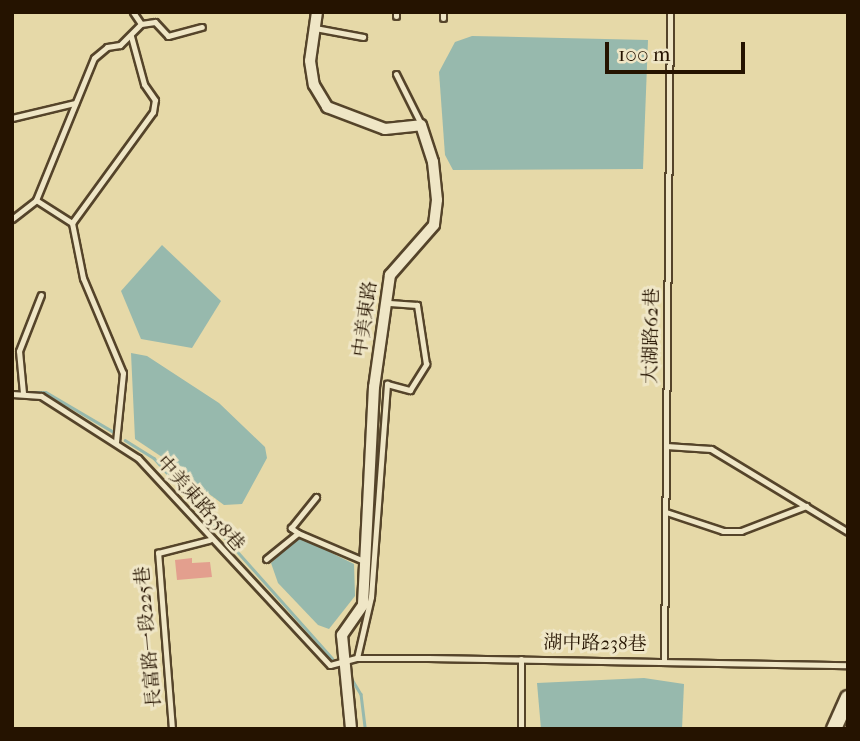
<!DOCTYPE html>
<html>
<head>
<meta charset="utf-8">
<style>
  body { margin:0 }
  #map { position:relative; width:860px; height:741px; overflow:hidden; background:#e6d9a8; font-family:"IM FELL French Canon","Noto Serif TC",serif }
  div>[style] { position:absolute }
  .water>* { inset:0; background:#97b9ad }
  .stream>* { height:2.5px; margin:-1.25px; padding:0 1.25px; transform-origin:1.25px; border-radius:1.25px; background:#97b9ad }
  .building>* { inset:0; background:#e39f8e }
  .roads { filter:drop-shadow(2px 0 #55442a) drop-shadow(-2px 0 #55442a) drop-shadow(0 2px #55442a) drop-shadow(0 -2px #55442a) }
  .lane>* { height:5px; margin:-2.5px; padding:0 2.5px; transform-origin:2.5px; border-radius:2.5px; background:#efe6c6 }
  .street>* { height:10px; margin:-5px; padding:0 5px; transform-origin:5px; border-radius:5px; background:#efe6c6 }
  .secondary>* { height:14px; margin:-7px; padding:0 7px; transform-origin:7px; border-radius:7px; background:#efe6c6 }
  span { translate:-50% -50%; white-space:nowrap; text-align:center; line-height:1.15; -webkit-text-stroke:6px #efe6c6; paint-order:stroke }
  .street-label { font-size:19px; color:#251300 }
  .frame { position:absolute; inset:0; border:14px solid #251300; pointer-events:none }
  .scale { position:absolute; left:605px; top:42px; width:140px; height:32px; box-sizing:border-box; border:4px solid #251300; border-top:0; padding-left:9px; font-size:21px; line-height:24px; white-space:nowrap; color:#251300; -webkit-text-stroke:5px #efe6c6; paint-order:stroke }
</style>
</head>
<body>
<div id="map">
  <div class="water">
    <i style="clip-path:polygon(472px 36px,648px 40px,643px 169px,453px 170px,445px 155px,439px 72px,455px 42px)"></i>
    <i style="clip-path:polygon(162px 245px,221px 301px,192px 348px,141px 339px,121px 291px)"></i>
    <i style="clip-path:polygon(131px 353px,147px 356px,219px 403px,265px 447px,267px 458px,242px 504px,224px 505px,201px 488px,183px 485px,162px 457px,135px 439px)"></i>
    <i style="clip-path:polygon(299px 537px,354px 564px,355px 596px,329px 629px,318px 625px,278px 583px,271px 563px)"></i>
    <i style="clip-path:polygon(644px 678px,684px 684px,682px 729px,541px 729px,537px 683px)"></i>
  </div>
  <div class="stream">
    <i style="left:31px;top:392px;width:15px"></i>
    <i style="left:46px;top:392px;width:77px;rotate:30.6deg"></i>
    <i style="left:125px;top:440px;width:34px;rotate:32deg"></i>
    <i style="left:154px;top:458px;width:268px;rotate:48.3deg"></i>
    <i style="left:350px;top:676px;width:21px;rotate:59deg"></i>
    <i style="left:361px;top:694px;width:35px;rotate:83deg"></i>
  </div>
  <div class="building">
    <i style="clip-path:polygon(192px 558px,192px 563px,210px 562px,212px 577px,177px 580px,175px 560px)"></i>
  </div>
  <div class="roads">
    <div class="lane">
      <i style="left:133px;top:12px;width:14px;rotate:56deg"></i>
      <i style="left:396px;top:12px;width:4px;rotate:90deg"></i>
      <i style="left:443px;top:18px;width:6px;rotate:-90deg"></i>
      <i style="left:315px;top:28px;width:49px;rotate:10.6deg"></i>
      <i style="left:396px;top:74px;width:56px;rotate:63.4deg"></i>
      <i style="left:12px;top:118px;width:65px;rotate:-13.4deg"></i>
      <i style="left:36px;top:200px;width:43px;rotate:32.6deg"></i>
      <i style="left:72px;top:223px;width:137px;rotate:-53.9deg"></i>
      <i style="left:153px;top:112px;width:12px;rotate:-81deg"></i>
      <i style="left:155px;top:100px;width:19px;rotate:-125deg"></i>
      <i style="left:144px;top:84px;width:50px;rotate:-105.2deg"></i>
      <i style="left:12px;top:219px;width:31px;rotate:-38deg"></i>
      <i style="left:36px;top:200px;width:153px;rotate:-67.8deg"></i>
      <i style="left:94px;top:58px;width:17px;rotate:-40deg"></i>
      <i style="left:107px;top:47px;width:13px;rotate:-9deg"></i>
      <i style="left:120px;top:45px;width:30px;rotate:-45deg"></i>
      <i style="left:141px;top:24px;width:14px;rotate:-8deg"></i>
      <i style="left:155px;top:22px;width:19px;rotate:47deg"></i>
      <i style="left:168px;top:36px;width:35px;rotate:-15deg"></i>
      <i style="left:72px;top:223px;width:56px;rotate:78.7deg"></i>
      <i style="left:83px;top:278px;width:103px;rotate:67.2deg"></i>
      <i style="left:123px;top:373px;width:69px;rotate:95.8deg"></i>
      <i style="left:23px;top:393px;width:42px;rotate:-95.4deg"></i>
      <i style="left:19px;top:351px;width:60px;rotate:-68.6deg"></i>
      <i style="left:12px;top:394px;width:29px;rotate:4deg"></i>
      <i style="left:41px;top:396px;width:115px;rotate:32.6deg"></i>
      <i style="left:138px;top:458px;width:282px;rotate:47.2deg"></i>
      <i style="left:330px;top:665px;width:28px;rotate:-15deg"></i>
      <i style="left:357px;top:658px;width:71px"></i>
      <i style="left:428px;top:658px;width:420px;rotate:1deg"></i>
      <i style="left:666px;top:446px;width:45px;rotate:3.8deg"></i>
      <i style="left:711px;top:449px;width:160px;rotate:31.2deg"></i>
      <i style="left:666px;top:512px;width:60px;rotate:18.4deg"></i>
      <i style="left:723px;top:531px;width:18px"></i>
      <i style="left:741px;top:531px;width:70px;rotate:-21deg"></i>
      <i style="left:298px;top:533px;width:9px;rotate:-144deg"></i>
      <i style="left:291px;top:528px;width:40px;rotate:-51deg"></i>
      <i style="left:266px;top:559px;width:41px;rotate:-39.1deg"></i>
      <i style="left:298px;top:533px;width:74px;rotate:23.1deg"></i>
      <i style="left:357px;top:658px;width:63px;rotate:-77.1deg"></i>
      <i style="left:371px;top:597px;width:214px;rotate:-85.7deg"></i>
      <i style="left:387px;top:384px;width:24px;rotate:15deg"></i>
      <i style="left:410px;top:390px;width:31px;rotate:-58deg"></i>
      <i style="left:426px;top:364px;width:60px;rotate:-98.7deg"></i>
      <i style="left:417px;top:305px;width:31px;rotate:-176deg"></i>
      <i style="left:521px;top:659px;width:70px;rotate:90deg"></i>
      <i style="left:664px;top:661px;width:649px;rotate:-89.47deg"></i>
      <i style="left:172px;top:729px;width:177px;rotate:-94.5deg"></i>
      <i style="left:158px;top:553px;width:53px;rotate:-14.3deg"></i>
    </div>
    <div class="street">
      <i style="left:317px;top:12px;width:49px;rotate:98.1deg"></i>
      <i style="left:310px;top:61px;width:24px;rotate:81deg"></i>
      <i style="left:314px;top:85px;width:26px;rotate:59deg"></i>
      <i style="left:327px;top:107px;width:62px;rotate:20.8deg"></i>
      <i style="left:385px;top:129px;width:36px;rotate:-6deg"></i>
      <i style="left:421px;top:125px;width:39px;rotate:72deg"></i>
      <i style="left:433px;top:162px;width:38px;rotate:84deg"></i>
      <i style="left:437px;top:200px;width:25px;rotate:97deg"></i>
      <i style="left:434px;top:225px;width:67px;rotate:131.3deg"></i>
      <i style="left:390px;top:275px;width:113px;rotate:98.1deg"></i>
      <i style="left:374px;top:387px;width:218px;rotate:92.9deg"></i>
      <i style="left:363px;top:605px;width:37px;rotate:125deg"></i>
      <i style="left:342px;top:635px;width:94px;rotate:84.5deg"></i>
    </div>
    <div class="secondary">
      <i style="left:834px;top:729px;width:34px;rotate:-66deg"></i>
    </div>
  </div>
  <div class="street-label">
    <span style="left:366px;top:319px;rotate:-82deg">中美東路</span>
    <span style="left:652px;top:336px;rotate:-89deg">大湖路62巷</span>
    <span style="left:200px;top:504px;rotate:48deg">中美東路358巷</span>
    <span style="left:149px;top:637px;rotate:-95deg">長富路一段225巷</span>
    <span style="left:595px;top:644px;rotate:1deg">湖中路238巷</span>
  </div>
  <div class="frame"></div>
  <div class="scale">100 m</div>
</div>
</body>
</html>
